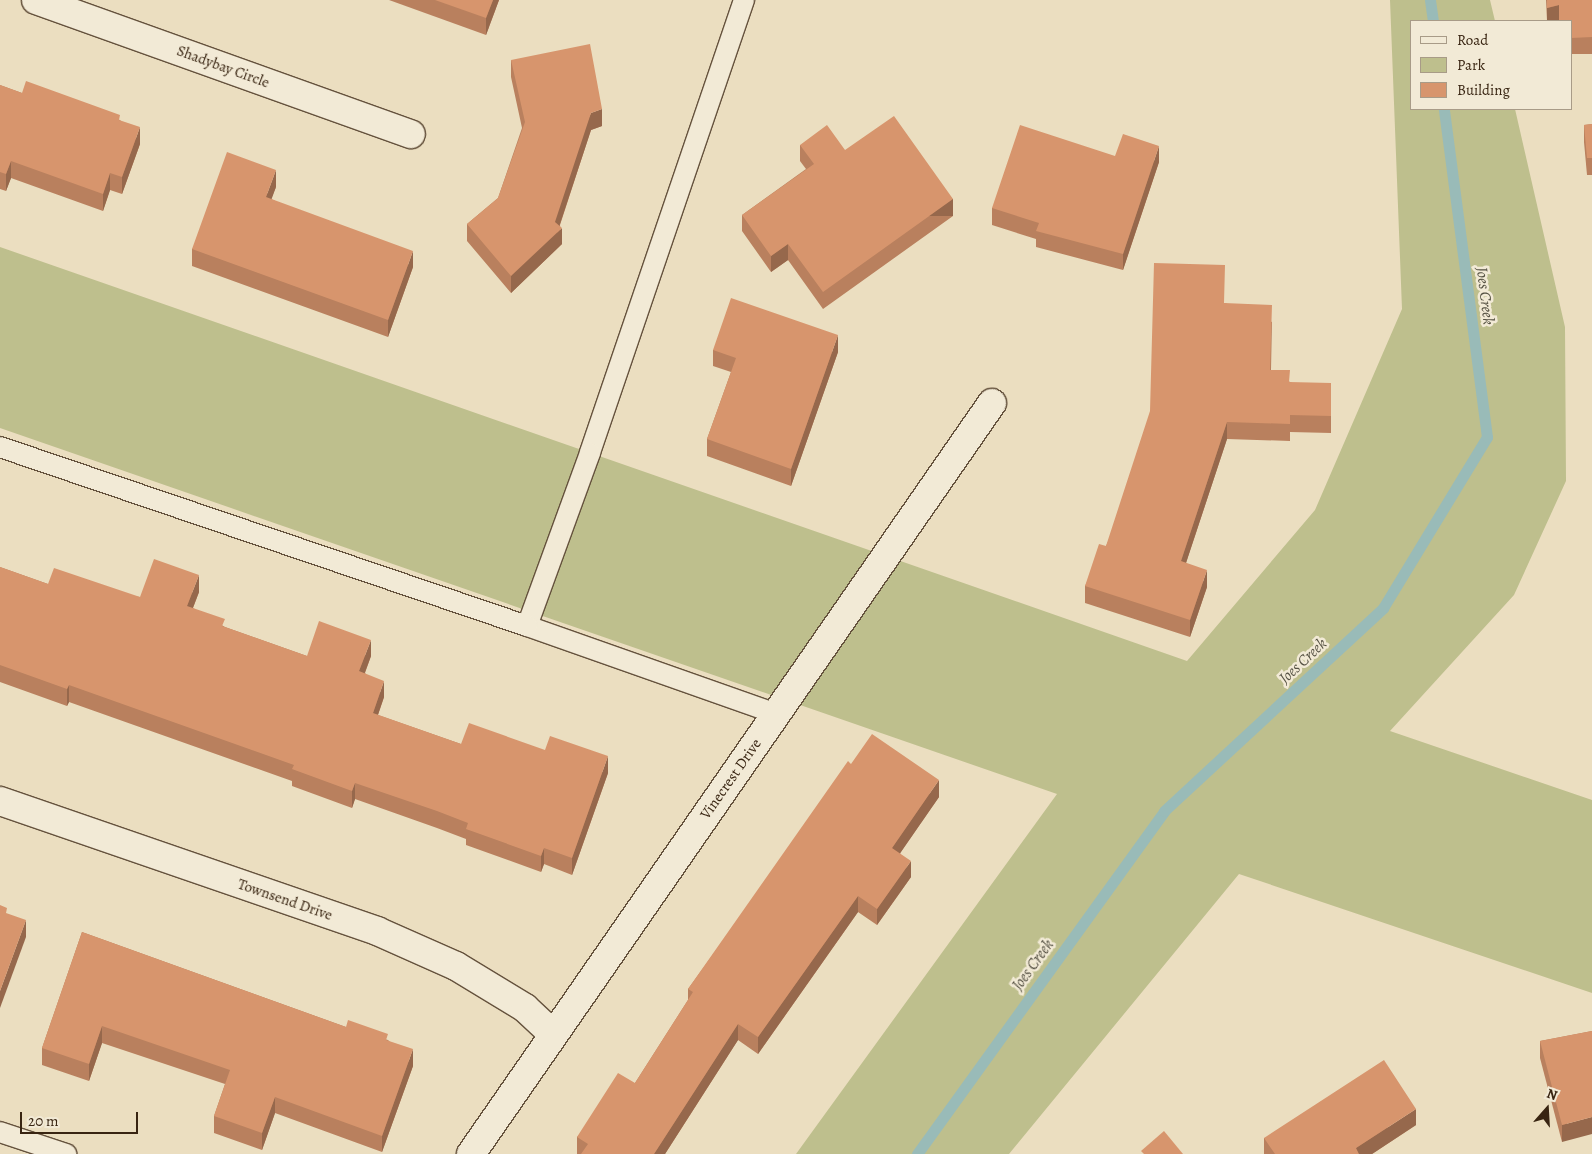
<!DOCTYPE html>
<html>
<head>
<meta charset="utf-8">
<style>
  body { margin:0 }
  #map { position:relative; width:1592px; height:1154px; overflow:hidden; background:#ebdec0; font-family:Alegreya,serif }
  div>[style] { position:absolute }
  .green>* { inset:0; background:#bebf8d }
  .stream>* { height:11px; margin:-5.5px; padding:0 5.5px; transform-origin:5.5px; border-radius:5.5px; background:#99bbb8 }
  .roads { filter:drop-shadow(1px 0 #65523d) drop-shadow(-1px 0 #65523d) drop-shadow(0 1px #65523d) drop-shadow(0 -1px #65523d) }
  .lane>* { height:20px; margin:-10px; padding:0 10px; transform-origin:10px; border-radius:10px; background:#f2ead6 }
  .street>* { height:28px; margin:-14px; padding:0 14px; transform-origin:14px; border-radius:14px; background:#f2ead6 }
  .wall>* { inset:0; background:#b9805e }
  .shaded-wall>* { inset:0; background:#96684c; transform-origin:0 0 }
  .building>* { inset:0; background:#d7956d }
  span { translate:-50% -50%; white-space:nowrap; text-align:center; line-height:1.15; -webkit-text-stroke:5px #f2ead6; paint-order:stroke }
  .street-label { font-size:15px; color:#382411 }
  .water-label { font-size:16px; color:#555143; font-style:italic }
  .legend { position:absolute; left:1410px; top:20px; width:162px; height:90px; box-sizing:border-box; background:#f2ead6; border:1px solid #a89b87; margin:0; padding:6px 9px; list-style:none; font-size:15px; color:#382411 }
  .legend li { display:flex; align-items:center; gap:10px; height:25px }
  .legend b { width:25px; border:1px solid #a89b87 }
  .north { position:absolute; left:1522px; top:1084px; width:50px; height:50px; -webkit-text-stroke:4px #f2ead6; paint-order:stroke; rotate:19deg; font-size:14px; font-weight:700; line-height:20px; text-align:center; color:#382411 }
  .north::after { content:''; display:block; margin:auto; width:18px; height:22px; background:#382411; clip-path:polygon(50% 0,100% 100%,50% 72%,0 100%) }
  .scale { position:absolute; left:20px; top:1112px; width:118px; height:22px; box-sizing:border-box; border:2px solid #382411; border-top:0; padding-left:6px; font-size:15px; line-height:18px; white-space:nowrap; color:#382411; -webkit-text-stroke:4px #f2ead6; paint-order:stroke }
</style>
</head>
<body>
<div id="map">
  <div class="green">
    <i style="clip-path:polygon(1390px 0,1490px 0,1495px 21px,1411px 21px,1411px 109px,1515px 109px,1565px 327px,1566px 481px,1514px 595px,1390px 731px,1592px 800px,1592px 993px,1239px 874px,1009px 1154px,796px 1154px,1057px 794px,0 428px,0 247px,1187px 661px,1315px 510px,1402px 309px)"></i>
  </div>
  <div class="stream">
    <i style="left:1430px;top:0;width:21px;rotate:82deg"></i>
    <i style="left:917px;top:1154px;width:423px;rotate:-54.2deg"></i>
    <i style="left:1164px;top:811px;width:299px;rotate:-42.8deg"></i>
    <i style="left:1383px;top:608px;width:200px;rotate:-58.7deg"></i>
    <i style="left:1487px;top:437px;width:331px;rotate:-97.5deg"></i>
  </div>
  <div class="roads">
    <div class="lane">
      <i style="left:744px;top:0;width:478px;rotate:108.8deg"></i>
      <i style="left:590px;top:453px;width:184px;rotate:110deg"></i>
      <i style="left:527px;top:626px;width:265px;rotate:19.4deg"></i>
      <i style="left:0;top:447px;width:557px;rotate:18.76deg"></i>
      <i style="left:0;top:1132px;width:70px;rotate:18.4deg"></i>
    </div>
    <div class="street">
      <i style="left:36px;top:0;width:398px;rotate:19.7deg"></i>
      <i style="left:0;top:801px;width:399px;rotate:19deg"></i>
      <i style="left:377px;top:931px;width:86px;rotate:23.9deg"></i>
      <i style="left:456px;top:966px;width:81px;rotate:31.3deg"></i>
      <i style="left:525px;top:1008px;width:37px;rotate:43deg"></i>
      <i style="left:471px;top:1154px;width:914px;rotate:-55.25deg"></i>
    </div>
  </div>
  <div class="wall">
    <i style="clip-path:polygon(389px 0,499px 0,486px 35px)"></i>
    <i style="clip-path:polygon(1546px 0,1592px 0,1592px 54px,1571px 54px,1571px 21px,1547px 21px)"></i>
    <i style="clip-path:polygon(511px 60px,602px 126px,591px 130px,560px 225px,562px 244px,511px 293px,467px 241px,467px 224px,498px 198px,522px 128px,511px 77px)"></i>
    <i style="clip-path:polygon(0 85px,22px 93px,120px 120px,140px 144px,122px 194px,110px 190px,103px 211px,11px 178px,6px 191px,0 189px)"></i>
    <i style="clip-path:polygon(1592px 124px,1592px 175px,1587px 175px,1584px 142px,1584px 125px)"></i>
    <i style="clip-path:polygon(800px 145px,845px 150px,953px 216px,823px 309px,788px 260px,771px 272px,742px 231px,742px 215px,806px 169px,800px 161px)"></i>
    <i style="clip-path:polygon(1115px 156px,1159px 162px,1123px 270px,1036px 247px,1036px 239px,992px 225px,992px 208px)"></i>
    <i style="clip-path:polygon(276px 187px,271px 199px,413px 267px,388px 337px,192px 266px,192px 249px)"></i>
    <i style="clip-path:polygon(1225px 303px,1272px 322px,1271px 370px,1290px 382px,1331px 400px,1331px 433px,1290px 432px,1290px 441px,1227px 439px,1186px 563px,1207px 587px,1190px 637px,1085px 603px,1085px 586px,1106px 546px)"></i>
    <i style="clip-path:polygon(713px 350px,838px 352px,791px 486px,707px 456px,707px 439px,731px 372px,713px 366px)"></i>
    <i style="clip-path:polygon(0 567px,48px 584px,140px 597px,199px 592px,193px 608px,225px 627px,307px 656px,371px 656px,365px 673px,384px 697px,378px 715px,461px 744px,608px 773px,572px 875px,544px 864px,541px 872px,466px 845px,466px 839px,437px 828px,355px 799px,352px 808px,292px 786px,292px 781px,69px 702px,67px 706px,0 682px)"></i>
    <i style="clip-path:polygon(851px 764px,939px 797px,900px 853px,911px 877px,877px 925px,858px 912px,758px 1054px,738px 1040px,665px 1154px,577px 1154px,577px 1137px,635px 1083px,688px 1000px,688px 989px)"></i>
    <i style="clip-path:polygon(82px 932px,346px 1027px,388px 1040px,413px 1066px,382px 1152px,275px 1113px,262px 1150px,214px 1133px,214px 1116px,225px 1084px,102px 1043px,89px 1081px,42px 1065px,42px 1048px)"></i>
    <i style="clip-path:polygon(1592px 1031px,1562px 1142px,1540px 1058px,1540px 1041px)"></i>
    <i style="clip-path:polygon(1416px 1125px,1372px 1154px,1264px 1154px,1264px 1138px)"></i>
  </div>
  <div class="shaded-wall">
    <i style="clip-path:polygon(493px 0,499px 0,486px 35px,486px 18px)"></i>
    <i style="clip-path:polygon(1559px 5px,1559px 21px,1547px 21px,1547px 8px)"></i>
    <i style="clip-path:polygon(602px 109px,602px 126px,591px 130px,557px 233px,562px 228px,562px 244px,511px 293px,511px 276px,591px 113px)"></i>
    <i style="clip-path:polygon(140px 127px,140px 144px,122px 194px,122px 177px)"></i>
    <i style="clip-path:polygon(1159px 146px,1159px 162px,1123px 270px,1123px 254px)"></i>
    <i style="clip-path:polygon(11px 161px,11px 178px,6px 191px,6px 174px)"></i>
    <i style="clip-path:polygon(276px 170px,276px 187px,266px 214px,266px 197px)"></i>
    <i style="clip-path:polygon(110px 173px,110px 190px,103px 211px,103px 194px)"></i>
    <i style="left:953px;top:199px;width:17px;height:160px;rotate:90deg"></i>
    <i style="clip-path:polygon(788px 244px,788px 260px,771px 272px,771px 256px)"></i>
    <i style="clip-path:polygon(413px 251px,413px 267px,388px 337px,388px 320px)"></i>
    <i style="clip-path:polygon(838px 335px,838px 352px,791px 486px,791px 469px)"></i>
    <i style="clip-path:polygon(1227px 422px,1227px 439px,1181px 578px,1181px 561px)"></i>
    <i style="clip-path:polygon(1207px 570px,1207px 587px,1190px 637px,1190px 620px)"></i>
    <i style="clip-path:polygon(199px 575px,199px 592px,187px 623px,187px 606px)"></i>
    <i style="clip-path:polygon(371px 640px,371px 656px,359px 688px,359px 671px)"></i>
    <i style="clip-path:polygon(384px 681px,384px 697px,373px 729px,373px 713px)"></i>
    <i style="clip-path:polygon(69px 685px,69px 702px,67px 706px,67px 689px)"></i>
    <i style="clip-path:polygon(608px 756px,608px 773px,572px 875px,572px 858px)"></i>
    <i style="clip-path:polygon(939px 780px,939px 797px,892px 865px,892px 848px)"></i>
    <i style="clip-path:polygon(355px 783px,355px 799px,352px 808px,352px 791px)"></i>
    <i style="clip-path:polygon(544px 848px,544px 864px,541px 872px,541px 856px)"></i>
    <i style="clip-path:polygon(911px 861px,911px 877px,877px 925px,877px 909px)"></i>
    <i style="clip-path:polygon(858px 896px,858px 912px,758px 1054px,758px 1037px)"></i>
    <i style="clip-path:polygon(26px 920px,26px 937px,0 1008px,0 991px)"></i>
    <i style="clip-path:polygon(738px 1024px,738px 1040px,665px 1154px,654px 1154px)"></i>
    <i style="clip-path:polygon(102px 1026px,102px 1043px,89px 1081px,89px 1064px)"></i>
    <i style="clip-path:polygon(413px 1049px,413px 1066px,382px 1152px,382px 1136px)"></i>
    <i style="clip-path:polygon(275px 1097px,275px 1113px,262px 1150px,262px 1133px)"></i>
    <i style="clip-path:polygon(1416px 1109px,1416px 1125px,1372px 1154px,1356px 1154px,1356px 1148px)"></i>
    <i style="clip-path:polygon(1592px 1117px,1592px 1134px,1562px 1142px,1562px 1125px)"></i>
  </div>
  <div class="building">
    <i style="clip-path:polygon(435px 0,493px 0,486px 18px)"></i>
    <i style="clip-path:polygon(1547px 0,1592px 0,1592px 37px,1571px 38px,1571px 21px,1559px 21px,1559px 5px,1547px 8px)"></i>
    <i style="clip-path:polygon(590px 44px,602px 109px,591px 113px,555px 222px,562px 228px,511px 276px,467px 224px,498px 198px,525px 122px,511px 60px)"></i>
    <i style="clip-path:polygon(26px 81px,120px 115px,119px 120px,140px 127px,122px 177px,110px 173px,103px 194px,11px 161px,6px 174px,0 172px,0 85px,22px 93px)"></i>
    <i style="clip-path:polygon(894px 116px,953px 199px,823px 292px,788px 244px,771px 256px,742px 215px,814px 164px,800px 145px,827px 125px,845px 150px)"></i>
    <i style="clip-path:polygon(1592px 124px,1592px 158px,1587px 158px,1584px 125px)"></i>
    <i style="clip-path:polygon(1020px 125px,1115px 156px,1123px 134px,1159px 146px,1123px 254px,1036px 231px,1039px 223px,992px 208px)"></i>
    <i style="clip-path:polygon(227px 152px,276px 170px,266px 197px,413px 251px,388px 320px,192px 249px)"></i>
    <i style="clip-path:polygon(1154px 263px,1225px 265px,1224px 303px,1272px 305px,1270px 370px,1290px 370px,1289px 382px,1331px 383px,1331px 416px,1290px 415px,1290px 424px,1227px 422px,1181px 561px,1207px 570px,1190px 620px,1085px 586px,1099px 544px,1106px 546px,1150px 411px)"></i>
    <i style="clip-path:polygon(731px 298px,838px 335px,791px 469px,707px 439px,736px 358px,713px 350px)"></i>
    <i style="clip-path:polygon(154px 559px,199px 575px,187px 606px,225px 619px,222px 626px,307px 656px,319px 621px,371px 640px,359px 671px,384px 681px,373px 713px,461px 744px,469px 723px,545px 750px,550px 736px,608px 756px,572px 858px,544px 848px,541px 856px,466px 829px,468px 823px,437px 811px,355px 783px,352px 791px,292px 769px,294px 765px,69px 685px,67px 689px,0 665px,0 567px,48px 584px,54px 568px,140px 597px)"></i>
    <i style="clip-path:polygon(872px 734px,939px 780px,892px 848px,911px 861px,877px 909px,858px 896px,758px 1037px,738px 1024px,654px 1154px,581px 1154px,588px 1144px,577px 1137px,618px 1073px,635px 1083px,693px 992px,688px 989px,848px 761px,851px 764px)"></i>
    <i style="clip-path:polygon(0 905px,7px 908px,6px 913px,26px 920px,0 991px)"></i>
    <i style="clip-path:polygon(82px 932px,346px 1027px,348px 1020px,388px 1034px,386px 1040px,413px 1049px,382px 1136px,275px 1097px,262px 1133px,214px 1116px,230px 1070px,102px 1026px,89px 1064px,42px 1048px)"></i>
    <i style="clip-path:polygon(1592px 1031px,1592px 1117px,1562px 1125px,1540px 1041px)"></i>
    <i style="clip-path:polygon(1384px 1060px,1416px 1109px,1356px 1148px,1359px 1154px,1275px 1154px,1264px 1138px)"></i>
    <i style="clip-path:polygon(1164px 1131px,1183px 1154px,1144px 1154px,1141px 1151px)"></i>
  </div>
  <div class="street-label">
    <span style="left:223px;top:67px;rotate:20deg">Shadybay Circle</span>
    <span style="left:731px;top:779px;rotate:-55deg">Vinecrest Drive</span>
    <span style="left:285px;top:900px;rotate:19deg">Townsend Drive</span>
  </div>
  <div class="water-label">
    <span style="left:1485px;top:296px;rotate:83deg">Joes Creek</span>
    <span style="left:1303px;top:661px;rotate:-43deg">Joes Creek</span>
    <span style="left:1033px;top:965px;rotate:-54deg">Joes Creek</span>
  </div>
  <ul class="legend">
  <li><b style="height:6px;background:#f2ead6"></b>Road</li>
  <li><b style="height:14px;background:#bebf8d"></b>Park</li>
  <li><b style="height:14px;background:#d7956d"></b>Building</li>
  </ul>
  <div class="north">N</div>
  <div class="scale">20 m</div>
</div>
</body>
</html>
